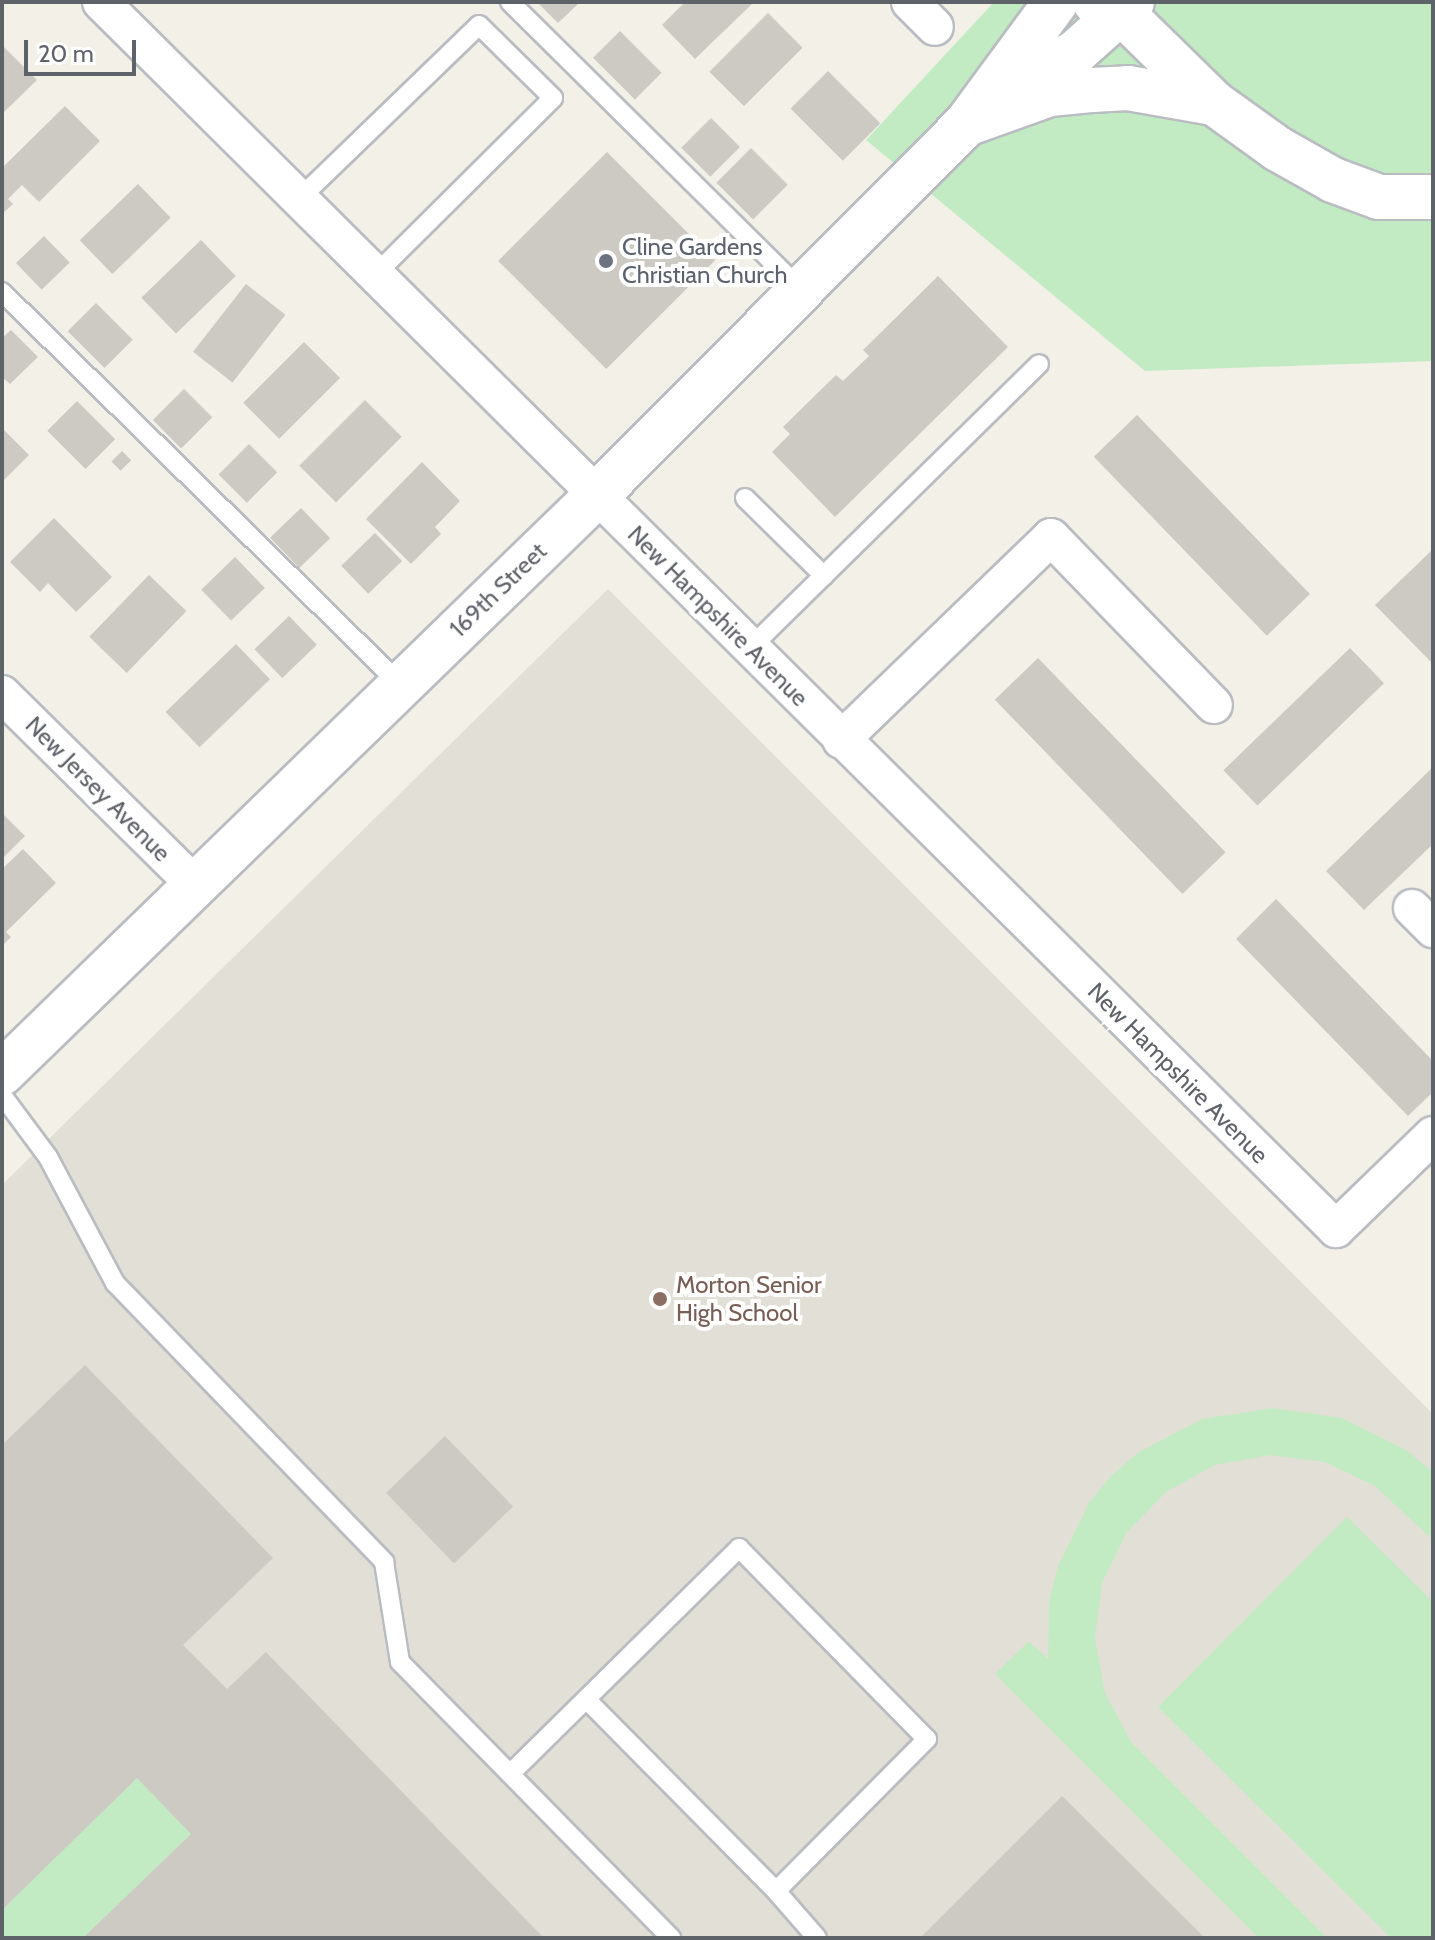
<!DOCTYPE html>
<html>
<head>
<meta charset="utf-8">
<style>
  body { margin:0 }
  #map { position:relative; width:1435px; height:1940px; overflow:hidden; background:#f2f0e7; font-family:Cabin,sans-serif }
  div>[style] { position:absolute }
  .education>* { inset:0; background:#e2dfd6 }
  .green>* { inset:0; background:#c2ebc4 }
  .building>* { inset:0; background:#cdcac4; transform-origin:0 0 }
  .roads { filter:drop-shadow(2px 0 #b9bcc1) drop-shadow(-2px 0 #b9bcc1) drop-shadow(0 2px #b9bcc1) drop-shadow(0 -2px #b9bcc1) }
  .lane>* { height:18px; margin:-9px; padding:0 9px; transform-origin:9px; border-radius:9px; background:#fff }
  .street>* { height:36px; margin:-18px; padding:0 18px; transform-origin:18px; border-radius:18px; background:#fff }
  .secondary>* { height:44px; margin:-22px; padding:0 22px; transform-origin:22px; border-radius:22px; background:#fff }
  .dots>* { width:22px; height:22px; translate:-50% -50%; box-sizing:border-box; border:4px solid #fff; border-radius:50% }
  span { translate:-50% -50%; white-space:nowrap; text-align:center; line-height:1.15; -webkit-text-stroke:8px #fff; paint-order:stroke }
  .worship-label { font-size:24px; color:#5b616d }
  .left { translate:0 -50%; text-align:left }
  .street-label { font-size:24px; color:#5e6269 }
  .education-label { font-size:24px; color:#785e54 }
  .frame { position:absolute; inset:0; border:4px solid #5e6269; pointer-events:none }
  .scale { position:absolute; left:24px; top:40px; width:112px; height:36px; box-sizing:border-box; border:4px solid #5e6269; border-top:0; padding-left:10px; font-size:24px; line-height:28px; white-space:nowrap; color:#5e6269; -webkit-text-stroke:6px #fff; paint-order:stroke }
</style>
</head>
<body>
<div id="map">
  <div class="education">
    <i style="clip-path:polygon(608px 589px,1433px 1414px,1433px 1938px,2px 1938px,2px 1185px)"></i>
  </div>
  <div class="green">
    <i style="clip-path:polygon(994px 2px,1433px 2px,1433px 361px,1145px 371px,866px 140px)"></i>
    <i style="clip-path:polygon(1273px 1408px,1342px 1418px,1406px 1450px,1433px 1472px,1433px 1540px,1375px 1486px,1325px 1462px,1270px 1455px,1215px 1465px,1166px 1492px,1127px 1532px,1102px 1583px,1095px 1638px,1105px 1693px,1131px 1742px,1327px 1938px,1259px 1938px,995px 1674px,1029px 1641px,1048px 1659px,1049px 1602px,1058px 1566px,1089px 1503px,1111px 1476px,1139px 1452px,1202px 1419px)"></i>
    <i style="clip-path:polygon(1347px 1517px,1433px 1602px,1433px 1938px,1391px 1938px,1158px 1707px)"></i>
    <i style="clip-path:polygon(137px 1778px,191px 1834px,83px 1938px,2px 1938px,2px 1910px)"></i>
  </div>
  <div class="building">
    <i style="clip-path:polygon(537px 2px,580px 2px,558px 23px)"></i>
    <i style="clip-path:polygon(685px 2px,754px 2px,695px 59px,662px 25px)"></i>
    <i style="left:768px;top:13px;width:49px;height:83px;rotate:45deg"></i>
    <i style="left:620px;top:31px;width:59px;height:38px;rotate:45deg"></i>
    <i style="clip-path:polygon(2px 45px,37px 80px,2px 114px)"></i>
    <i style="left:828px;top:71px;width:74px;height:53px;rotate:45deg"></i>
    <i style="clip-path:polygon(65px 106px,100px 141px,39px 202px,22px 185px,8px 199px,13px 204px,2px 214px,2px 168px)"></i>
    <i style="left:711px;top:118px;width:41px;height:42px;rotate:45deg"></i>
    <i style="left:751px;top:148px;width:52px;height:49px;rotate:45deg"></i>
    <i style="left:607px;top:152px;width:153px;height:154px;rotate:45deg"></i>
    <i style="left:138px;top:184px;width:47px;height:81px;rotate:46deg"></i>
    <i style="left:44px;top:236px;width:37px;height:39px;rotate:46deg"></i>
    <i style="left:201px;top:240px;width:50px;height:83px;rotate:46deg"></i>
    <i style="clip-path:polygon(938px 276px,1008px 347px,835px 517px,772px 452px,790px 434px,783px 427px,836px 375px,843px 381px,869px 356px,863px 350px)"></i>
    <i style="left:246px;top:284px;width:50px;height:86px;rotate:38deg"></i>
    <i style="left:96px;top:303px;width:52px;height:40px;rotate:45deg"></i>
    <i style="clip-path:polygon(11px 330px,38px 357px,10px 384px,2px 377px,2px 338px)"></i>
    <i style="left:304px;top:342px;width:51px;height:86px;rotate:45deg"></i>
    <i style="left:184px;top:389px;width:40px;height:44px;rotate:45deg"></i>
    <i style="left:365px;top:400px;width:52px;height:93px;rotate:45deg"></i>
    <i style="left:77px;top:401px;width:54px;height:42px;rotate:45deg"></i>
    <i style="left:1137px;top:415px;width:249px;height:60px;rotate:46deg"></i>
    <i style="clip-path:polygon(2px 428px,29px 455px,2px 482px)"></i>
    <i style="left:249px;top:444px;width:40px;height:43px;rotate:45deg"></i>
    <i style="left:122px;top:451px;width:13px;height:15px;rotate:45deg"></i>
    <i style="clip-path:polygon(422px 462px,460px 501px,435px 527px,441px 534px,411px 564px,366px 519px)"></i>
    <i style="left:301px;top:508px;width:42px;height:43px;rotate:46deg"></i>
    <i style="clip-path:polygon(54px 518px,112px 577px,76px 612px,48px 583px,40px 592px,10px 562px)"></i>
    <i style="left:375px;top:533px;width:39px;height:47px;rotate:46deg"></i>
    <i style="clip-path:polygon(1433px 549px,1433px 664px,1375px 605px)"></i>
    <i style="left:235px;top:557px;width:43px;height:47px;rotate:46deg"></i>
    <i style="left:149px;top:575px;width:52px;height:86px;rotate:44deg"></i>
    <i style="left:289px;top:616px;width:40px;height:48px;rotate:46deg"></i>
    <i style="left:236px;top:644px;width:49px;height:98px;rotate:46deg"></i>
    <i style="left:1350px;top:648px;width:49px;height:176px;rotate:46deg"></i>
    <i style="left:1038px;top:658px;width:270px;height:60px;rotate:46deg"></i>
    <i style="clip-path:polygon(1433px 767px,1433px 844px,1364px 910px,1326px 871px)"></i>
    <i style="clip-path:polygon(2px 813px,25px 836px,2px 859px)"></i>
    <i style="clip-path:polygon(23px 849px,56px 883px,6px 932px,11px 937px,2px 946px,2px 869px)"></i>
    <i style="clip-path:polygon(1276px 899px,1433px 1061px,1433px 1092px,1408px 1116px,1236px 939px)"></i>
    <i style="clip-path:polygon(85px 1365px,273px 1558px,183px 1645px,227px 1689px,266px 1652px,544px 1938px,83px 1938px,191px 1834px,137px 1778px,2px 1910px,2px 1445px)"></i>
    <i style="left:445px;top:1436px;width:98px;height:82px;rotate:46deg"></i>
    <i style="clip-path:polygon(1062px 1796px,1205px 1938px,920px 1938px)"></i>
  </div>
  <div class="roads">
    <div class="lane">
      <i style="left:510px;top:2px;width:409px;rotate:44.7deg"></i>
      <i style="left:299px;top:199px;width:250px;rotate:-44deg"></i>
      <i style="left:479px;top:25px;width:104px;rotate:44.6deg"></i>
      <i style="left:553px;top:98px;width:251px;rotate:135.2deg"></i>
      <i style="left:2px;top:292px;width:560px;rotate:44.57deg"></i>
      <i style="left:745px;top:498px;width:111px;rotate:44.6deg"></i>
      <i style="left:750px;top:648px;width:405px;rotate:-44.5deg"></i>
      <i style="left:2px;top:1095px;width:77px;rotate:53.4deg"></i>
      <i style="left:48px;top:1157px;width:143px;rotate:62deg"></i>
      <i style="left:115px;top:1283px;width:388px;rotate:46deg"></i>
      <i style="left:384px;top:1562px;width:101px;rotate:80.9deg"></i>
      <i style="left:400px;top:1662px;width:387px;rotate:45.5deg"></i>
      <i style="left:586px;top:1699px;width:270px;rotate:45.3deg"></i>
      <i style="left:510px;top:1774px;width:322px;rotate:-44.6deg"></i>
      <i style="left:739px;top:1548px;width:268px;rotate:45.5deg"></i>
      <i style="left:927px;top:1739px;width:214px;rotate:134.8deg"></i>
      <i style="left:776px;top:1891px;width:62px;rotate:48.9deg"></i>
    </div>
    <div class="street">
      <i style="left:101px;top:2px;width:1741px;rotate:44.81deg"></i>
      <i style="left:1336px;top:1229px;width:135px;rotate:-44.1deg"></i>
      <i style="left:910px;top:2px;width:35px;rotate:45deg"></i>
      <i style="left:2px;top:694px;width:272px;rotate:44.7deg"></i>
      <i style="left:841px;top:740px;width:292px;rotate:-44deg"></i>
      <i style="left:1051px;top:537px;width:234px;rotate:45.9deg"></i>
      <i style="left:1412px;top:908px;width:30px;rotate:45deg"></i>
    </div>
    <div class="secondary">
      <i style="left:1095px;top:2px;width:28px;rotate:21deg"></i>
      <i style="left:1121px;top:12px;width:130px;rotate:44.4deg"></i>
      <i style="left:1214px;top:103px;width:79px;rotate:35.7deg"></i>
      <i style="left:1278px;top:149px;width:63px;rotate:29.4deg"></i>
      <i style="left:1333px;top:180px;width:49px;rotate:20.3deg"></i>
      <i style="left:1379px;top:197px;width:54px"></i>
      <i style="left:1004px;top:91px;width:82px;rotate:-28.4deg"></i>
      <i style="left:1076px;top:52px;width:75px;rotate:-41.8deg"></i>
      <i style="left:966px;top:124px;width:89px;rotate:-19.7deg"></i>
      <i style="left:1050px;top:94px;width:42px;rotate:-5.4deg"></i>
      <i style="left:1092px;top:90px;width:36px;rotate:-3deg"></i>
      <i style="left:1128px;top:88px;width:87px;rotate:9.9deg"></i>
      <i style="left:2px;top:1073px;width:830px;rotate:-44.17deg"></i>
      <i style="left:597px;top:495px;width:523px;rotate:-45.15deg"></i>
      <i style="left:966px;top:124px;width:152px;rotate:-53.6deg"></i>
    </div>
  </div>
  <div class="dots">
    <i style="left:606px;top:261px;background:#6b7280"></i>
    <i style="left:660px;top:1299px;background:#8d6e63"></i>
  </div>
  <div class="worship-label">
    <span class="left" style="left:622px;top:261px">Cline Gardens<br>Christian Church</span>
  </div>
  <div class="street-label">
    <span style="left:498px;top:590px;rotate:-44deg">169th Street</span>
    <span style="left:718px;top:616px;rotate:45deg">New Hampshire Avenue</span>
    <span style="left:98px;top:789px;rotate:45deg">New Jersey Avenue</span>
    <span style="left:1178px;top:1073px;rotate:45deg">New Hampshire Avenue</span>
  </div>
  <div class="education-label">
    <span class="left" style="left:676px;top:1299px">Morton Senior<br>High School</span>
  </div>
  <div class="frame"></div>
  <div class="scale">20 m</div>
</div>
</body>
</html>
